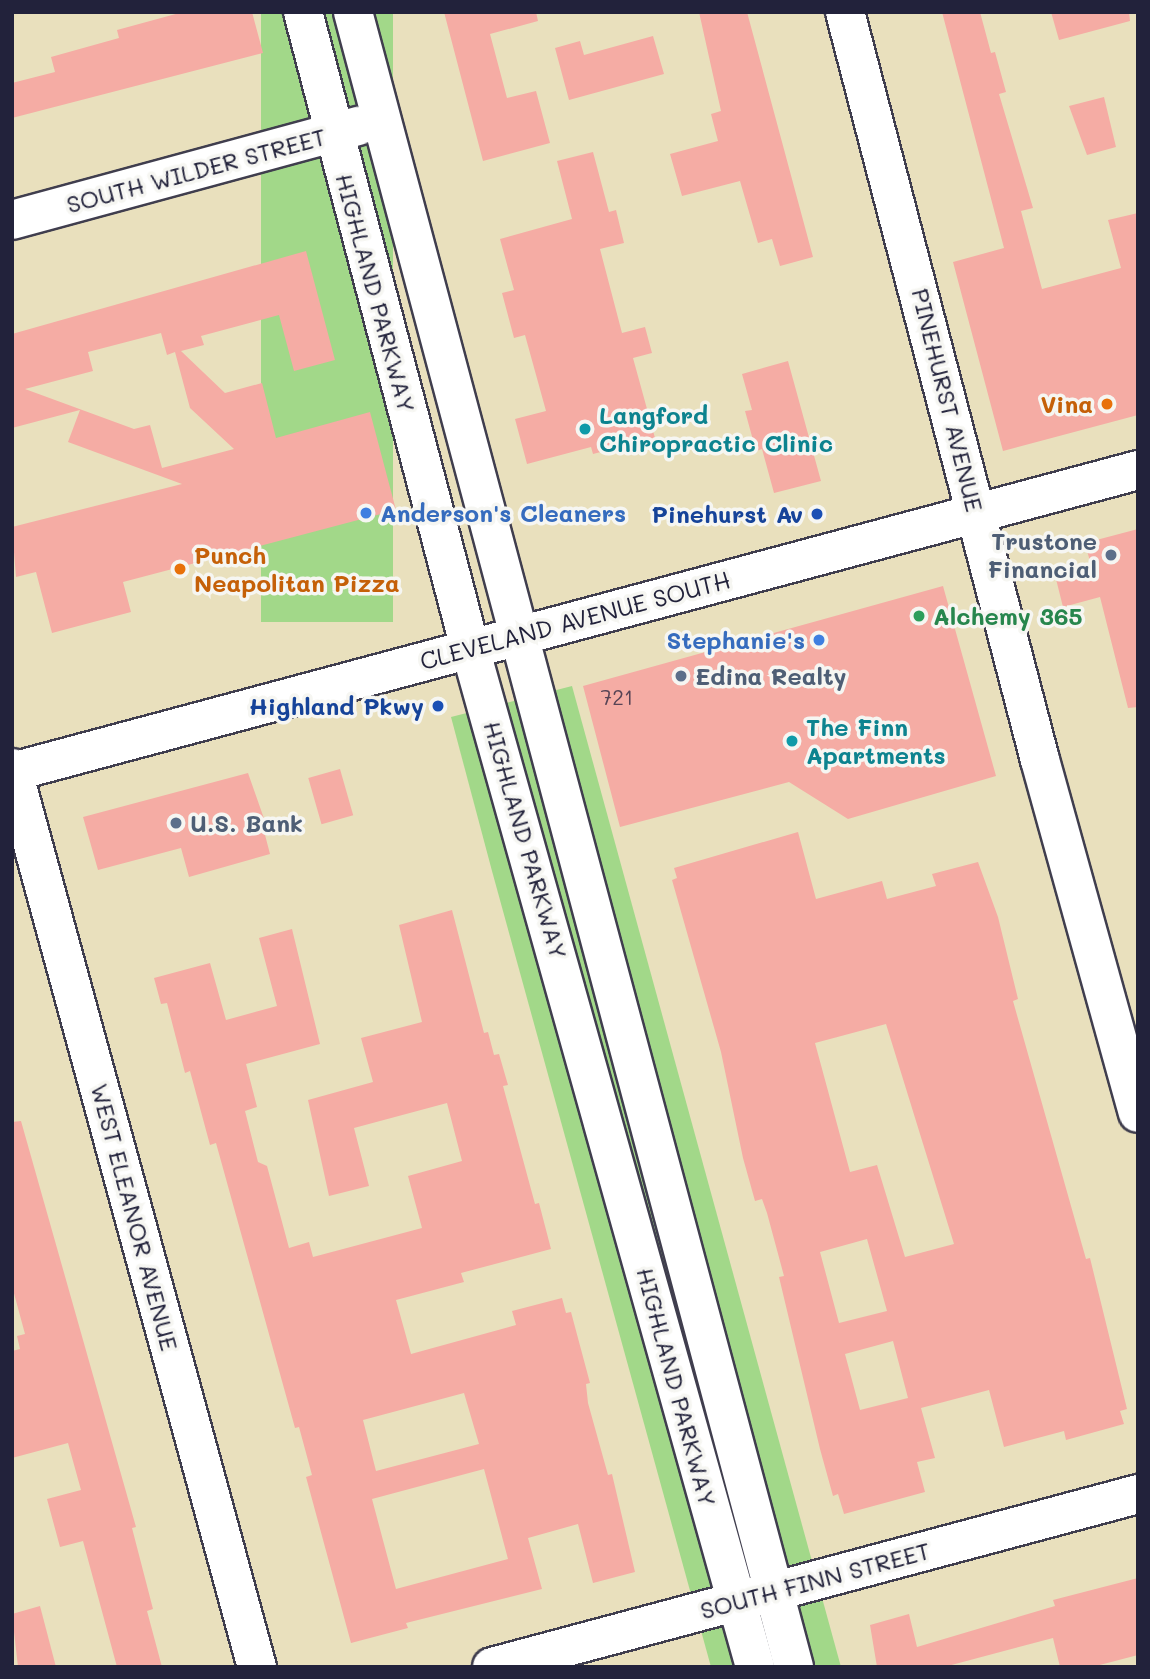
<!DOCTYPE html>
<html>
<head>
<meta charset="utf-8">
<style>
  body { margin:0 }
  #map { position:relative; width:1150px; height:1679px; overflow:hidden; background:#e9e0bd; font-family:Mali,sans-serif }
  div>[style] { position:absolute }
  .green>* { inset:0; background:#a2d889; transform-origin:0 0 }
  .building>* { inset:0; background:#f5aca4; transform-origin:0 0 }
  .roads { filter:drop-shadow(2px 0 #403e4e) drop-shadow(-2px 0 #403e4e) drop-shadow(0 2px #403e4e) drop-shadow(0 -2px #403e4e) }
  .minor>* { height:38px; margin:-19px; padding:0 19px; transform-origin:19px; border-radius:19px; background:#fff }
  .dots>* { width:19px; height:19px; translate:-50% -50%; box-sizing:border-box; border:4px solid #f6f6f2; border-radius:50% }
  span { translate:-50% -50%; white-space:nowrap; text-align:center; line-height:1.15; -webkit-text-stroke:7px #f6f6f2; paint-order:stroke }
  .number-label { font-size:21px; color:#574455 }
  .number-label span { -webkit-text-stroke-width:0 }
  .street-label { font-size:24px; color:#22223b }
  .food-label { font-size:24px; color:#c56008; font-weight:700 }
  .right { translate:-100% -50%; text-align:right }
  .left { translate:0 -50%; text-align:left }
  .culture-label { font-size:24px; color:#0d838f; font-weight:700 }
  .shop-label { font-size:24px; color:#366cbe; font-weight:700 }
  .transit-label { font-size:24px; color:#164399; font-weight:700 }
  .service-label { font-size:24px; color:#4e5e75; font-weight:700 }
  .leisure-label { font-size:24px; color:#27864d; font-weight:700 }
  .frame { position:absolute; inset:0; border:14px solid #22223b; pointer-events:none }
</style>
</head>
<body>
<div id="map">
  <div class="green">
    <i style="left:261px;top:12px;width:132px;height:610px"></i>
    <i style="clip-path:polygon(572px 686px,841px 1667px,711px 1667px,492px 871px,451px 717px)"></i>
  </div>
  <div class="building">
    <i style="clip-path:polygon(183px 12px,252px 12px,263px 53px,12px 118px,12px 83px,55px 72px,51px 57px,119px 38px,117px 30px)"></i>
    <i style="clip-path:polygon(444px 12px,536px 12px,538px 21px,490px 34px,507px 98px,536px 91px,550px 143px,483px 161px)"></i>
    <i style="clip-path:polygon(699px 12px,747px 12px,813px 257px,780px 266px,772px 239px,758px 243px,740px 181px,682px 196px,670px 154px,718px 141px,711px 114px,721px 111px)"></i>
    <i style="clip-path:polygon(942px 12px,980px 12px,991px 53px,995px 52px,1006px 92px,999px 94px,1033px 208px,1021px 211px,1042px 289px,1121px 268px,1108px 220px,1138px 213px,1138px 415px,1003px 451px,953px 262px,1004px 248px)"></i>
    <i style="clip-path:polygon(1051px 12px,1129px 12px,1130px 21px,1059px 40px)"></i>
    <i style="clip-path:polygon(653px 36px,664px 74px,569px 100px,555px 48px,580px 41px,584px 55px)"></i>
    <i style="clip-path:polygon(1104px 97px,1116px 147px,1087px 155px,1069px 106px)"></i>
    <i style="clip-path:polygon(593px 152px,609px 212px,616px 210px,624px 243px,600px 249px,622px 333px,645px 327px,652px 353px,633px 358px,655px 438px,593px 454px,591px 447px,527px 464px,515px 419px,546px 411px,525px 335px,514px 338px,502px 293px,514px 290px,500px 239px,572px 219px,557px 161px)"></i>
    <i style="clip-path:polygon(evenodd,306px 251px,335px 360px,294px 371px,279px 315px,201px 336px,204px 345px,181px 351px,225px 393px,262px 383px,276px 438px,370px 412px,396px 510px,123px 582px,131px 612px,52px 633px,36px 572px,16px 577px,12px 527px,182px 484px,68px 442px,80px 410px,12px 428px,12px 334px,306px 251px,161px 333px,167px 355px,175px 352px,190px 408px,234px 449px,162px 468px,150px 425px,134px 429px,25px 389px,93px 371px,88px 352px,161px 333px)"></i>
    <i style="clip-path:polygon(788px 361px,821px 481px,774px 493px,762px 449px,756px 451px,745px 411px,752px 410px,742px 374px)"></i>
    <i style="clip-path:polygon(1138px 529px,1138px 707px,1128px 708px,1100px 597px,1063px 607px,1056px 579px,1092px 569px,1085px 543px)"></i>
    <i style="clip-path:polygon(943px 586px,996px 776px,848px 819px,789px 782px,620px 827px,583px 686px)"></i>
    <i style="left:340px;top:769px;width:48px;height:33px;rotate:74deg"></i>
    <i style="clip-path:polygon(248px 773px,268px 830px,264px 831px,270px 854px,189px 877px,181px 848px,98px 870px,83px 817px)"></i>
    <i style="clip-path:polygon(evenodd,798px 832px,816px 899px,882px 881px,887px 899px,936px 886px,932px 874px,978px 862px,998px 917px,1018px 999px,1013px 1001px,1086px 1259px,1090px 1258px,1127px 1409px,1120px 1411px,1124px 1424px,1066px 1440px,1064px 1431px,1004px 1447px,989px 1390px,921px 1408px,935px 1458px,917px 1462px,925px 1492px,844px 1514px,838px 1494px,833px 1496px,820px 1449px,779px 1277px,784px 1276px,767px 1213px,762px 1199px,755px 1201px,743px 1158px,721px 1052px,672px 880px,677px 878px,674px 868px,798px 832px,886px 1024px,954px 1244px,905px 1257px,877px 1165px,850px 1172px,815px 1043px,886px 1024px,798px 832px,867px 1239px,887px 1311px,839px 1323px,820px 1252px,867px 1239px,798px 832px,893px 1341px,908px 1398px,860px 1410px,845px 1354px,893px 1341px)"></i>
    <i style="clip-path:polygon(evenodd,452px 910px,484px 1033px,488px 1032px,494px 1055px,499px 1054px,508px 1085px,503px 1086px,535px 1204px,539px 1203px,551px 1249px,461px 1273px,464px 1282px,396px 1300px,411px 1354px,516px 1325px,512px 1311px,562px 1298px,566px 1313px,571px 1312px,590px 1383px,586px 1384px,588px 1403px,608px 1475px,612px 1474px,635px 1572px,593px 1583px,578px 1524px,528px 1538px,542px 1589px,406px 1623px,408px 1628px,351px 1643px,306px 1477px,312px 1475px,299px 1427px,295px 1428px,216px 1143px,210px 1145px,190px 1071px,185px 1073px,167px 1003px,161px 1004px,154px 978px,210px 963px,226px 1020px,277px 1006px,259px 938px,292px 929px,320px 1044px,246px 1064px,257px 1107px,245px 1111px,258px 1162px,267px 1166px,289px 1248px,309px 1242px,313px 1257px,422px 1228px,408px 1176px,462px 1161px,447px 1103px,354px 1128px,369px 1186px,329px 1196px,308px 1100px,373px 1082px,361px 1038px,422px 1022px,399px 925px,452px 910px,464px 1393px,479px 1444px,376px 1471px,363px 1420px,464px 1393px,452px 910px,484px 1469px,508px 1559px,396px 1589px,372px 1499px,484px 1469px)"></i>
    <i style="clip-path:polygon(21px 1121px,136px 1527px,132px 1528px,153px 1609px,147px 1611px,162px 1667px,117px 1667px,83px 1541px,60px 1547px,47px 1499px,81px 1490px,68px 1443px,12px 1458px,12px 1351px,20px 1349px,17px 1336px,25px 1334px,12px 1286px,12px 1122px)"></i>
    <i style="clip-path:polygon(1138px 1578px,1138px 1655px,1092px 1667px,1060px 1667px,1053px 1638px,944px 1667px,877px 1667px,870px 1625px,909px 1614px,917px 1647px,1055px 1606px,1053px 1600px)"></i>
    <i style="clip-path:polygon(40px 1606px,56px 1667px,18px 1667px,12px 1614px)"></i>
  </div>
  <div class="roads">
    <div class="minor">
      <i style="left:303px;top:12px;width:658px;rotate:75.29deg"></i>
      <i style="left:470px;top:648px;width:1058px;rotate:74.37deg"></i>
      <i style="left:353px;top:12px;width:1713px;rotate:75.08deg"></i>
      <i style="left:845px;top:12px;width:773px;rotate:75.39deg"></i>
      <i style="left:1040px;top:760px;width:366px;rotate:74.5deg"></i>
      <i style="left:12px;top:220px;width:359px;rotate:-15.2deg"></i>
      <i style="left:12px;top:768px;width:932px;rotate:74.76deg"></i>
      <i style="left:12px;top:772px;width:1166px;rotate:-15.01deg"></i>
      <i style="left:492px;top:1667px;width:669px;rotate:-14.99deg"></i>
    </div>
  </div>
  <div class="dots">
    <i style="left:1107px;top:404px;background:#e8710a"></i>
    <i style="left:585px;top:429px;background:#0f9aa8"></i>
    <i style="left:366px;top:513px;background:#3f7fe0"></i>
    <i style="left:817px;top:514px;background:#1a4fb4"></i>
    <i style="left:1111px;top:555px;background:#5c6f8a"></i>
    <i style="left:180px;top:569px;background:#e8710a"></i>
    <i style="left:919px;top:616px;background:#2e9e5b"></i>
    <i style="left:819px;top:640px;background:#3f7fe0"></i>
    <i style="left:681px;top:676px;background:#5c6f8a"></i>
    <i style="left:438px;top:706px;background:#1a4fb4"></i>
    <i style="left:792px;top:741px;background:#0f9aa8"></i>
    <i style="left:176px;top:823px;background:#5c6f8a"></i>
  </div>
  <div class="number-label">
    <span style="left:617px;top:697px">721</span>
  </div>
  <div class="street-label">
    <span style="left:196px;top:170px;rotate:-15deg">SOUTH WILDER STREET</span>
    <span style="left:376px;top:293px;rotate:75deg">HIGHLAND PARKWAY</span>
    <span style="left:948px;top:400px;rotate:76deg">PINEHURST AVENUE</span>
    <span style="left:575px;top:620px;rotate:-15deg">CLEVELAND AVENUE SOUTH</span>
    <span style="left:526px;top:840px;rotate:74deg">HIGHLAND PARKWAY</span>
    <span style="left:135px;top:1217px;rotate:75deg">WEST ELEANOR AVENUE</span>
    <span style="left:677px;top:1387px;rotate:75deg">HIGHLAND PARKWAY</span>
    <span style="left:815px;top:1580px;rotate:-15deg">SOUTH FINN STREET</span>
  </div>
  <div class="food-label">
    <span class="right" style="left:1093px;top:404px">Vina</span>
    <span class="left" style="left:194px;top:569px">Punch<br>Neapolitan Pizza</span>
  </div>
  <div class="culture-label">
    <span class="left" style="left:599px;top:429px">Langford<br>Chiropractic Clinic</span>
    <span class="left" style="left:806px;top:741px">The Finn<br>Apartments</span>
  </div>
  <div class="shop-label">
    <span class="left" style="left:380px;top:513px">Anderson's Cleaners</span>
    <span class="right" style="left:805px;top:640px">Stephanie's</span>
  </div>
  <div class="transit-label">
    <span class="right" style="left:803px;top:514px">Pinehurst Av</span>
    <span class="right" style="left:424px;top:706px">Highland Pkwy</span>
  </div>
  <div class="service-label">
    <span class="right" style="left:1097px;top:555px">Trustone<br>Financial</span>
    <span class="left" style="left:695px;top:676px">Edina Realty</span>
    <span class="left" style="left:190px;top:823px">U.S. Bank</span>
  </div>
  <div class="leisure-label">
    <span class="left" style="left:933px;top:616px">Alchemy 365</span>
  </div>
  <div class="frame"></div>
</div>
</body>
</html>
